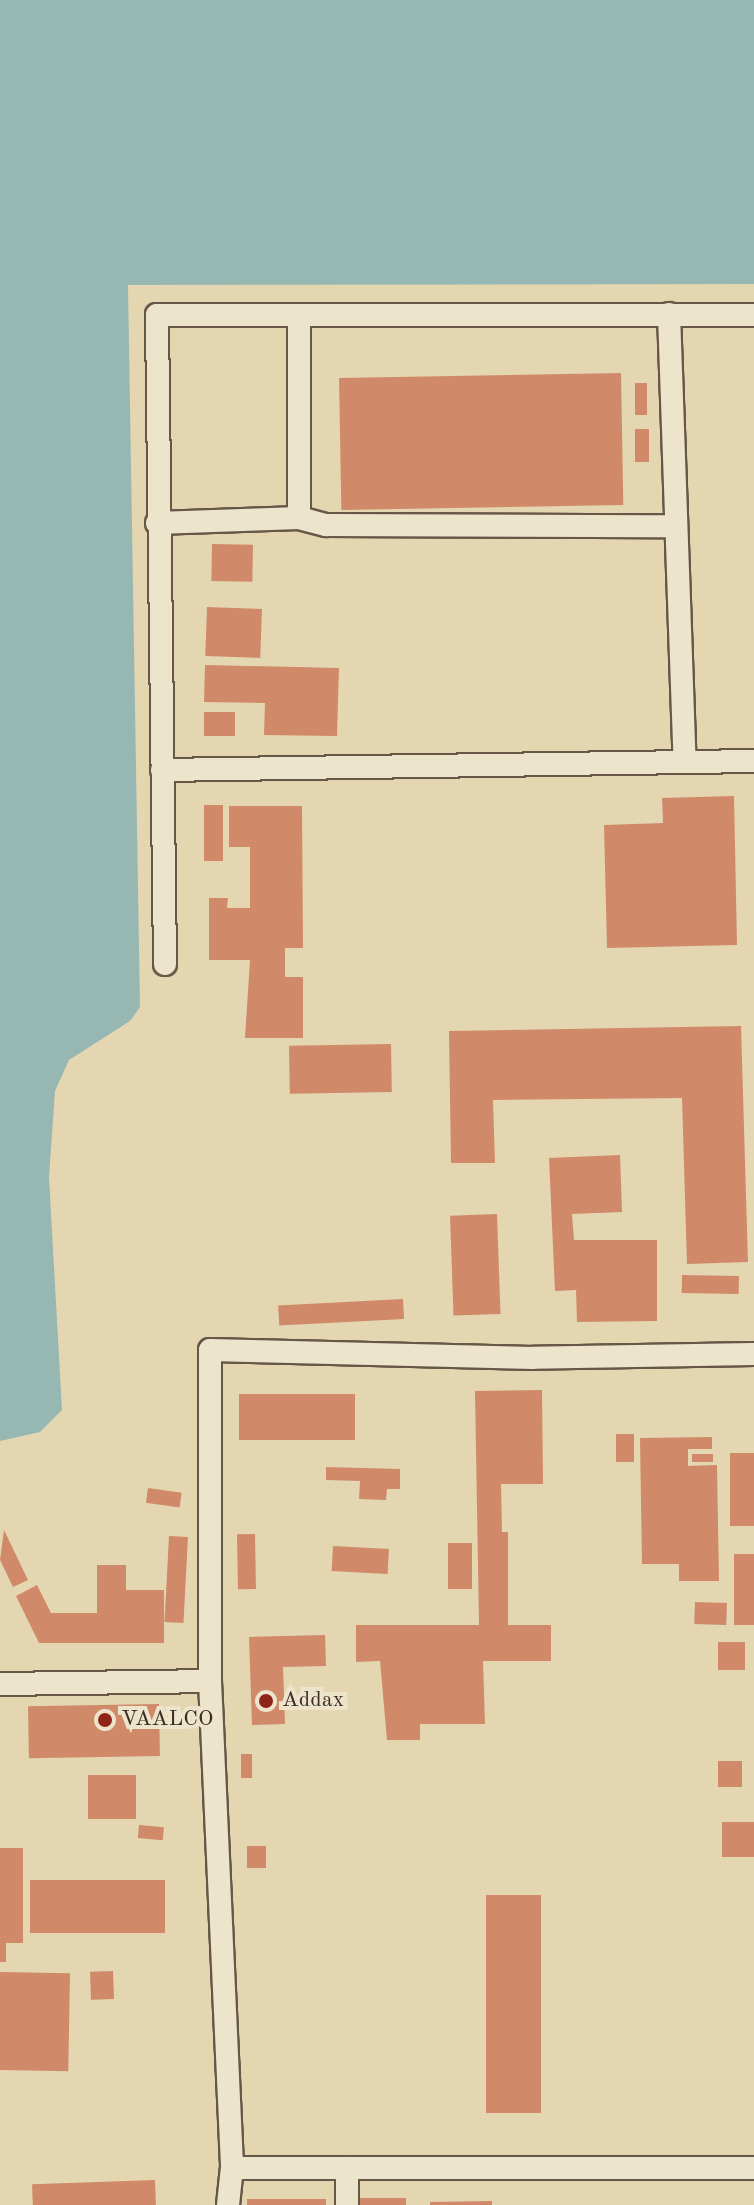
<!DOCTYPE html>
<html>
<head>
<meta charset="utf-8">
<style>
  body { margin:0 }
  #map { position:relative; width:754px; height:2205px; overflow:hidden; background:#e4d6b1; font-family:"Old Standard TT",serif }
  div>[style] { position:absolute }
  .water>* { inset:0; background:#97b8b2 }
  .building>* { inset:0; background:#d08a69; transform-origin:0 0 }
  .roads { filter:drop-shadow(2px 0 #665747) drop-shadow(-2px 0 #665747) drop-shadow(0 2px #665747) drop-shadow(0 -2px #665747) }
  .minor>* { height:22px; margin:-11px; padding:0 11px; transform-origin:11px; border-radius:11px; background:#ede4cc }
  .dots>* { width:22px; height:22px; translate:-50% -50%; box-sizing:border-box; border:4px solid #ede4cc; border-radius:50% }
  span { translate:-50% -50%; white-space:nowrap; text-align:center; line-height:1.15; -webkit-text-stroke:8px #ede4cc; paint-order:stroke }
  .poi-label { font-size:22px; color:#3c2d24 }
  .left { translate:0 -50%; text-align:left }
</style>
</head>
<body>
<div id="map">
  <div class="water">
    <i style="clip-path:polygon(0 0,754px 0,754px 284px,128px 285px,140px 1007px,130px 1021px,69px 1060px,55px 1091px,49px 1177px,62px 1410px,40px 1432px,0 1441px)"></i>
  </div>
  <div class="building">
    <i style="left:621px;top:373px;width:132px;height:282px;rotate:89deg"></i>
    <i style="left:635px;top:383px;width:12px;height:32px"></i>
    <i style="left:635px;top:429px;width:14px;height:33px"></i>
    <i style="left:212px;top:544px;width:41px;height:37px;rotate:1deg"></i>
    <i style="left:207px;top:607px;width:55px;height:49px;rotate:2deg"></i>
    <i style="clip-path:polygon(205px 665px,339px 668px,337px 736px,264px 735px,265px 703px,204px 702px)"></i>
    <i style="left:235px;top:712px;width:24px;height:31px;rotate:90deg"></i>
    <i style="clip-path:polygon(734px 796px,737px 945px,607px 948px,604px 825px,663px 823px,662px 798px)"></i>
    <i style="left:204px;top:805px;width:19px;height:56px"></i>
    <i style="clip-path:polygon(229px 806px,302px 806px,303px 948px,285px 948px,285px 977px,303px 977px,303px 1038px,245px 1038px,250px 960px,209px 960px,209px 898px,228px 898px,227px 908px,250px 908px,250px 847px,229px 847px)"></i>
    <i style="clip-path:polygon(741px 1026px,748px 1262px,687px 1264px,682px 1098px,493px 1100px,495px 1163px,451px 1163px,449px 1031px)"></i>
    <i style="left:391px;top:1044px;width:48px;height:102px;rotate:89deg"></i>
    <i style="clip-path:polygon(620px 1155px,622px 1212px,572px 1214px,574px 1240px,657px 1240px,657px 1321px,577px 1322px,576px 1290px,555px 1291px,549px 1158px)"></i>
    <i style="left:497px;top:1214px;width:100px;height:47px;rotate:88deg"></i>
    <i style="left:682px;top:1275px;width:57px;height:18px;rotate:1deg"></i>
    <i style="left:403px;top:1299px;width:20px;height:125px;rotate:87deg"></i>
    <i style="clip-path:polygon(542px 1390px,543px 1484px,501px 1484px,502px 1532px,508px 1532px,508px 1625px,551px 1625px,551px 1661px,483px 1661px,485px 1724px,420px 1724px,420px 1740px,387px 1740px,380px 1661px,356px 1662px,356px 1625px,479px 1625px,475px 1391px)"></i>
    <i style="left:239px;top:1394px;width:116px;height:46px"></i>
    <i style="left:616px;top:1434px;width:18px;height:28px"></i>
    <i style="clip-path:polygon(712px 1437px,712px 1449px,688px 1449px,688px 1466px,717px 1465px,719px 1581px,679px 1581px,679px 1564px,642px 1564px,640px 1438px)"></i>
    <i style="left:730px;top:1453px;width:24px;height:73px"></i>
    <i style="left:692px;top:1454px;width:21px;height:8px"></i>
    <i style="clip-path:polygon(326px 1467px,400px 1469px,400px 1489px,387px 1489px,386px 1500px,359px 1499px,360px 1481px,326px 1480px)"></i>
    <i style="left:148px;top:1488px;width:34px;height:15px;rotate:8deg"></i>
    <i style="clip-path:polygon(4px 1530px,28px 1580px,13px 1587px,0 1560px)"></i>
    <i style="left:255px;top:1534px;width:55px;height:18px;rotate:89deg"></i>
    <i style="left:169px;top:1536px;width:19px;height:86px;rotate:3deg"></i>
    <i style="left:448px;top:1543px;width:24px;height:46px"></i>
    <i style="left:333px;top:1546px;width:56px;height:25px;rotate:3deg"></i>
    <i style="left:754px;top:1554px;width:71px;height:20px;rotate:90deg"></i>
    <i style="clip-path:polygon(97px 1565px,126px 1565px,126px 1590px,164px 1590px,164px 1643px,39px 1643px,16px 1596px,37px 1585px,51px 1613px,97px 1613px)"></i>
    <i style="left:695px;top:1602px;width:32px;height:22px;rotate:2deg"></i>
    <i style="clip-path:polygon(325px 1635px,326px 1666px,283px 1667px,285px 1724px,252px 1725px,249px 1637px)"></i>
    <i style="left:718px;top:1642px;width:27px;height:28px"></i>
    <i style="left:159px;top:1704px;width:52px;height:131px;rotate:89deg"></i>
    <i style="left:241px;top:1754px;width:11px;height:24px"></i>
    <i style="left:718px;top:1761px;width:24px;height:26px"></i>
    <i style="left:88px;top:1775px;width:48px;height:44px"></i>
    <i style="left:722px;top:1822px;width:32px;height:35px"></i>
    <i style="left:139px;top:1825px;width:25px;height:13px;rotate:5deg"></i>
    <i style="left:247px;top:1846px;width:19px;height:22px"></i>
    <i style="clip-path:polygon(0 1848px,23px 1848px,23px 1943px,6px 1943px,6px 1962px,0 1962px)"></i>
    <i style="left:30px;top:1880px;width:135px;height:53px"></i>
    <i style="left:541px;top:1895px;width:218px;height:55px;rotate:90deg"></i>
    <i style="left:113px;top:1971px;width:28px;height:23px;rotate:88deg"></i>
    <i style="left:0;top:1972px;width:70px;height:98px;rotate:1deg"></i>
    <i style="left:155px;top:2180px;width:25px;height:123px;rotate:88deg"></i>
    <i style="left:357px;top:2198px;width:49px;height:7px"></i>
    <i style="left:247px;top:2199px;width:79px;height:6px"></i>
    <i style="clip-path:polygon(492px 2201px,492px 2205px,430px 2205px,430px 2202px)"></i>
  </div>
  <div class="roads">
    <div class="minor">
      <i style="left:669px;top:314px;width:447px;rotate:88deg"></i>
      <i style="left:299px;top:518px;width:202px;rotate:-90deg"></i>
      <i style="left:157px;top:523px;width:142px;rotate:-2deg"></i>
      <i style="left:299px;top:518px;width:28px;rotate:15deg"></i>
      <i style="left:326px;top:525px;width:349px;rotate:0.2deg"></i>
      <i style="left:162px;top:770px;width:592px;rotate:-0.87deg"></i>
      <i style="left:165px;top:964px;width:649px;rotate:-90.71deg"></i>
      <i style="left:157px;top:315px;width:597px"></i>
      <i style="left:754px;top:1354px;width:221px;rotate:179deg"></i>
      <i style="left:533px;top:1358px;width:323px;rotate:-178.6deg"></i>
      <i style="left:210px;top:1350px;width:331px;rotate:90deg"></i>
      <i style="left:210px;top:1681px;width:487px;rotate:87.4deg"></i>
      <i style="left:232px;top:2168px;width:522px"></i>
      <i style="left:0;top:1684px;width:210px;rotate:-0.8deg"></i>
      <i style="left:228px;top:2205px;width:37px;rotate:-84deg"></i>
      <i style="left:347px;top:2205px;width:35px;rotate:-90deg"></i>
    </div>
  </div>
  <div class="dots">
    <i style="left:266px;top:1701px;background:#8f2418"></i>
    <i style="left:105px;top:1720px;background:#8f2418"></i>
  </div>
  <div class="poi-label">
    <span class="left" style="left:282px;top:1701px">Addax</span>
    <span class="left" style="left:121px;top:1720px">VAALCO</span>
  </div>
</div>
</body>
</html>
